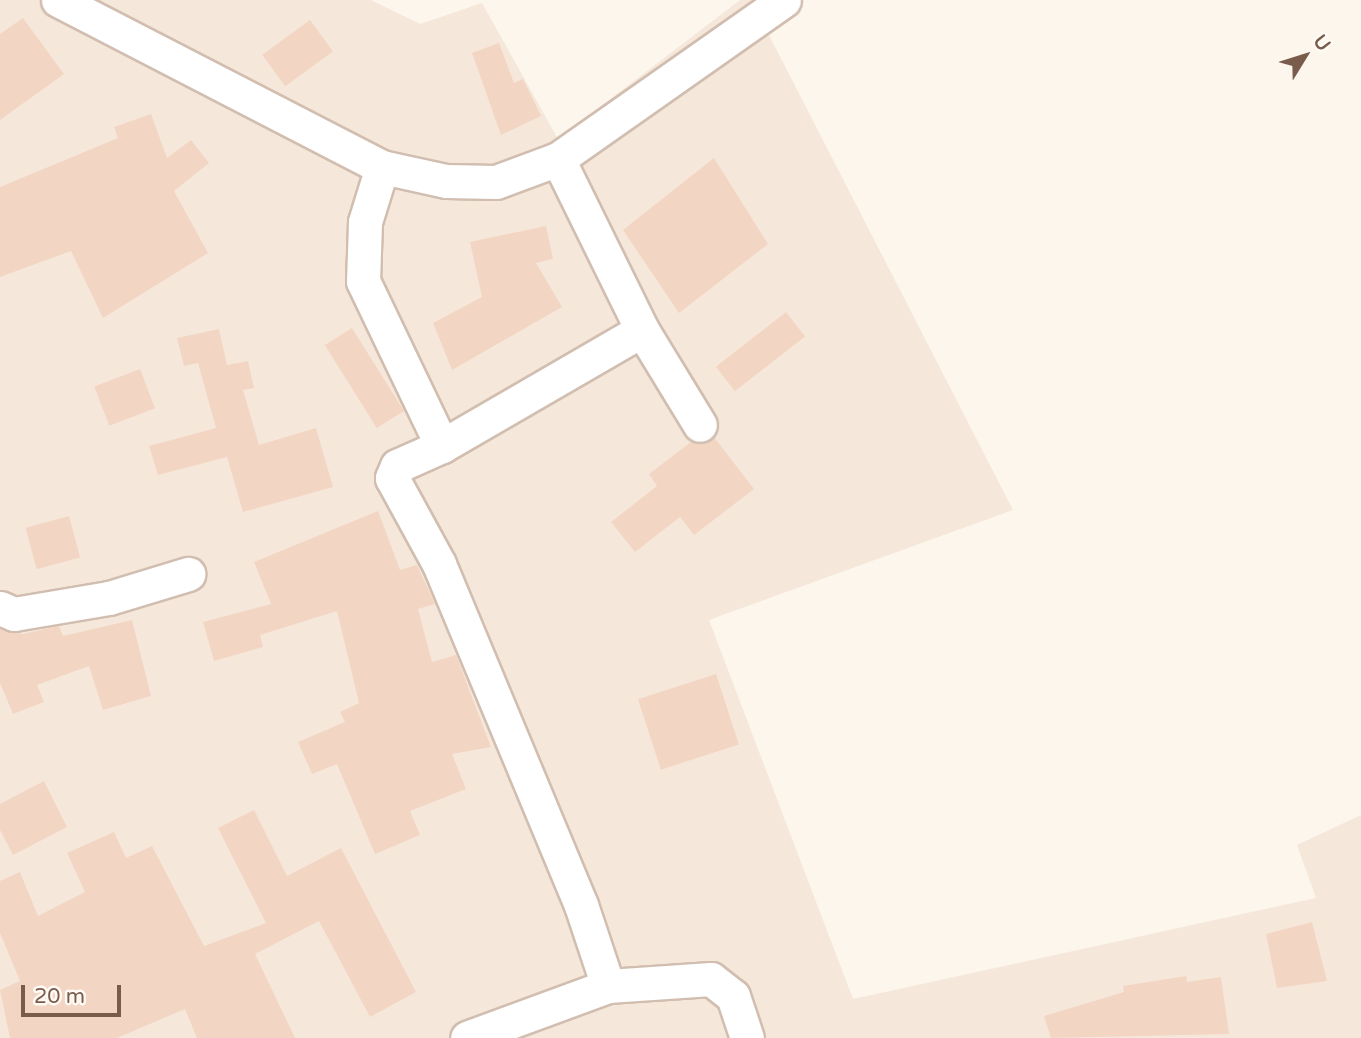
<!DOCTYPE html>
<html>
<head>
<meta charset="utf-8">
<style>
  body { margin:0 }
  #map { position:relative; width:1361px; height:1038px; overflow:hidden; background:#fdf6ec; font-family:"Varela Round",sans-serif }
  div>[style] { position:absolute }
  .residential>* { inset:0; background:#f5e8da }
  .building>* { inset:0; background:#f3d5c3; transform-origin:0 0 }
  .roads { filter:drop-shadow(2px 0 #d1beb0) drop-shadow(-2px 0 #d1beb0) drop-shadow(0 2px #d1beb0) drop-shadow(0 -2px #d1beb0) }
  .minor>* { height:33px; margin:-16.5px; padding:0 16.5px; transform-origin:16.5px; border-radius:16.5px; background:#fff }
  span { translate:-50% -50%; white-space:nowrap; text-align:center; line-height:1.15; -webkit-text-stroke:7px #fffaf3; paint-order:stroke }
  .north { position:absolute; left:1270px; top:21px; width:70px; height:70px; -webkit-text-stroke:5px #fffaf3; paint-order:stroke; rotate:52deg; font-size:19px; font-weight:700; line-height:28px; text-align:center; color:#7a5c4d }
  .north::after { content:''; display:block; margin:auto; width:24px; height:32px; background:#7a5c4d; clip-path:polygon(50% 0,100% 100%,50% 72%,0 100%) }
  .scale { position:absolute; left:21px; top:985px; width:100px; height:32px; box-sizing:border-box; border:4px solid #7a5c4d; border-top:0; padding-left:9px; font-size:21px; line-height:24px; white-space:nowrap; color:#7a5c4d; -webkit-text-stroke:5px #fffaf3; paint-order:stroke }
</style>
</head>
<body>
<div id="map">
  <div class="residential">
    <i style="clip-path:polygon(0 0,371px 0,420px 24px,482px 3px,558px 139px,740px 0,751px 0,1013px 510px,709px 620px,853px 999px,1316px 898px,1297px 845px,1361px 815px,1361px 1038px,0 1038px)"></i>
  </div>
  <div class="building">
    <i style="clip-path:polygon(23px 18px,64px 74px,0 120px,0 34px)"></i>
    <i style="left:310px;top:20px;width:39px;height:59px;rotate:54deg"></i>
    <i style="clip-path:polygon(499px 43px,514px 83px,523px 79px,541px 116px,501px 135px,472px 53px)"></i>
    <i style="clip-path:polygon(151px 114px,167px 158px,191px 140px,209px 163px,174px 191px,208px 253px,103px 318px,71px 251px,0 277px,0 187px,118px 138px,114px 127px)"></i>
    <i style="clip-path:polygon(714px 158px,768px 244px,679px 313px,623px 230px)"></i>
    <i style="clip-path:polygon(546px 226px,553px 259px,536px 263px,562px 307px,452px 370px,433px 323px,482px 297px,470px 242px)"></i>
    <i style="left:786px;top:312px;width:31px;height:89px;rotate:52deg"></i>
    <i style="left:352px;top:328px;width:98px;height:32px;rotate:58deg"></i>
    <i style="clip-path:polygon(219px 329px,227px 365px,248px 361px,254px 388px,243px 390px,259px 445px,316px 428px,333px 487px,243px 512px,227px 457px,158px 475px,149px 446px,216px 428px,198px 363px,184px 366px,177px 338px)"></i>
    <i style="left:140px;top:369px;width:42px;height:49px;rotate:69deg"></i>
    <i style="clip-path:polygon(714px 437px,754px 489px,694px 535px,680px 517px,635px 552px,611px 522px,657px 486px,649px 474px,691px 442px)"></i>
    <i style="clip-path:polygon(378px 511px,400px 570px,417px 565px,435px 604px,418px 609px,432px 662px,456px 655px,491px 747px,452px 754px,466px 789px,410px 811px,420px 835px,375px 854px,337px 764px,312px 774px,298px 742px,345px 722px,340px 712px,359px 703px,337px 611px,260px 635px,263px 647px,214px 661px,203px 622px,271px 604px,254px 562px)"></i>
    <i style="left:69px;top:516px;width:43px;height:45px;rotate:75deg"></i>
    <i style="clip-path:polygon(132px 620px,151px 696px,103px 710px,89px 666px,37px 685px,44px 702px,13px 714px,0 683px,0 629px,23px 634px,59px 626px,63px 636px)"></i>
    <i style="left:716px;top:674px;width:74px;height:82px;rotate:72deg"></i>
    <i style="clip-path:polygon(44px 781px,67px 827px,13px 855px,0 830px,0 804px)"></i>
    <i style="clip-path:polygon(254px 810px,287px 876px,341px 848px,416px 992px,370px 1017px,319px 921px,255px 954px,295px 1038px,197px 1038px,185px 1009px,117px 1038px,10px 1038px,0 990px,20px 981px,0 933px,0 881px,20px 872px,38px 916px,85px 892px,67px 853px,114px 832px,126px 858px,152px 846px,204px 946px,266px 923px,218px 828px)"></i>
    <i style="clip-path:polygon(1312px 922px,1327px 981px,1277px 988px,1266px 934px)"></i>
    <i style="clip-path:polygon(1186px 976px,1187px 982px,1221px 977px,1229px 1034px,1051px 1038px,1044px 1016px,1124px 992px,1123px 986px)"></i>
  </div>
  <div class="roads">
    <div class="minor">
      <i style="left:58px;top:0;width:365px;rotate:27.3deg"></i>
      <i style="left:382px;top:167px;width:66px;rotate:12.3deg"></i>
      <i style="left:446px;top:181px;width:50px;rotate:1.1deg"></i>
      <i style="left:496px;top:182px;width:66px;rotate:-20.4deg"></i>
      <i style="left:558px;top:159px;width:276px;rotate:-35.1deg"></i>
      <i style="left:558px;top:159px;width:191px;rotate:63.8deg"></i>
      <i style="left:642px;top:330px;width:111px;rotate:58.6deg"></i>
      <i style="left:382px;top:167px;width:58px;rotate:107.2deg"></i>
      <i style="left:365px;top:222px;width:59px;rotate:91.9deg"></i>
      <i style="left:363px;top:281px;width:183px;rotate:64.4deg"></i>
      <i style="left:442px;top:446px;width:49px;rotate:156deg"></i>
      <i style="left:397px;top:466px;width:13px;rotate:113deg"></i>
      <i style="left:392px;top:478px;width:98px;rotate:61.3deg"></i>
      <i style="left:439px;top:564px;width:369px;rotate:67.4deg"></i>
      <i style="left:581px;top:905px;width:85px;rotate:71.6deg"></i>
      <i style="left:608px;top:986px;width:150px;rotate:159.8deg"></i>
      <i style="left:442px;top:446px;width:231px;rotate:-30.1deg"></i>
      <i style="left:0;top:608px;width:15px;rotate:23deg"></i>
      <i style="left:14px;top:614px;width:96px;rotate:-9.6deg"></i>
      <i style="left:109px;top:598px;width:83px;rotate:-16.9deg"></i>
      <i style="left:608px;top:986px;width:103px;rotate:-3.9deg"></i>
      <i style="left:711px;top:979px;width:28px;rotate:38deg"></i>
      <i style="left:733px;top:996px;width:44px;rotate:71.6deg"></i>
    </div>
  </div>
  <div class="north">U</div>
  <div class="scale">20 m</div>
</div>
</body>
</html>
